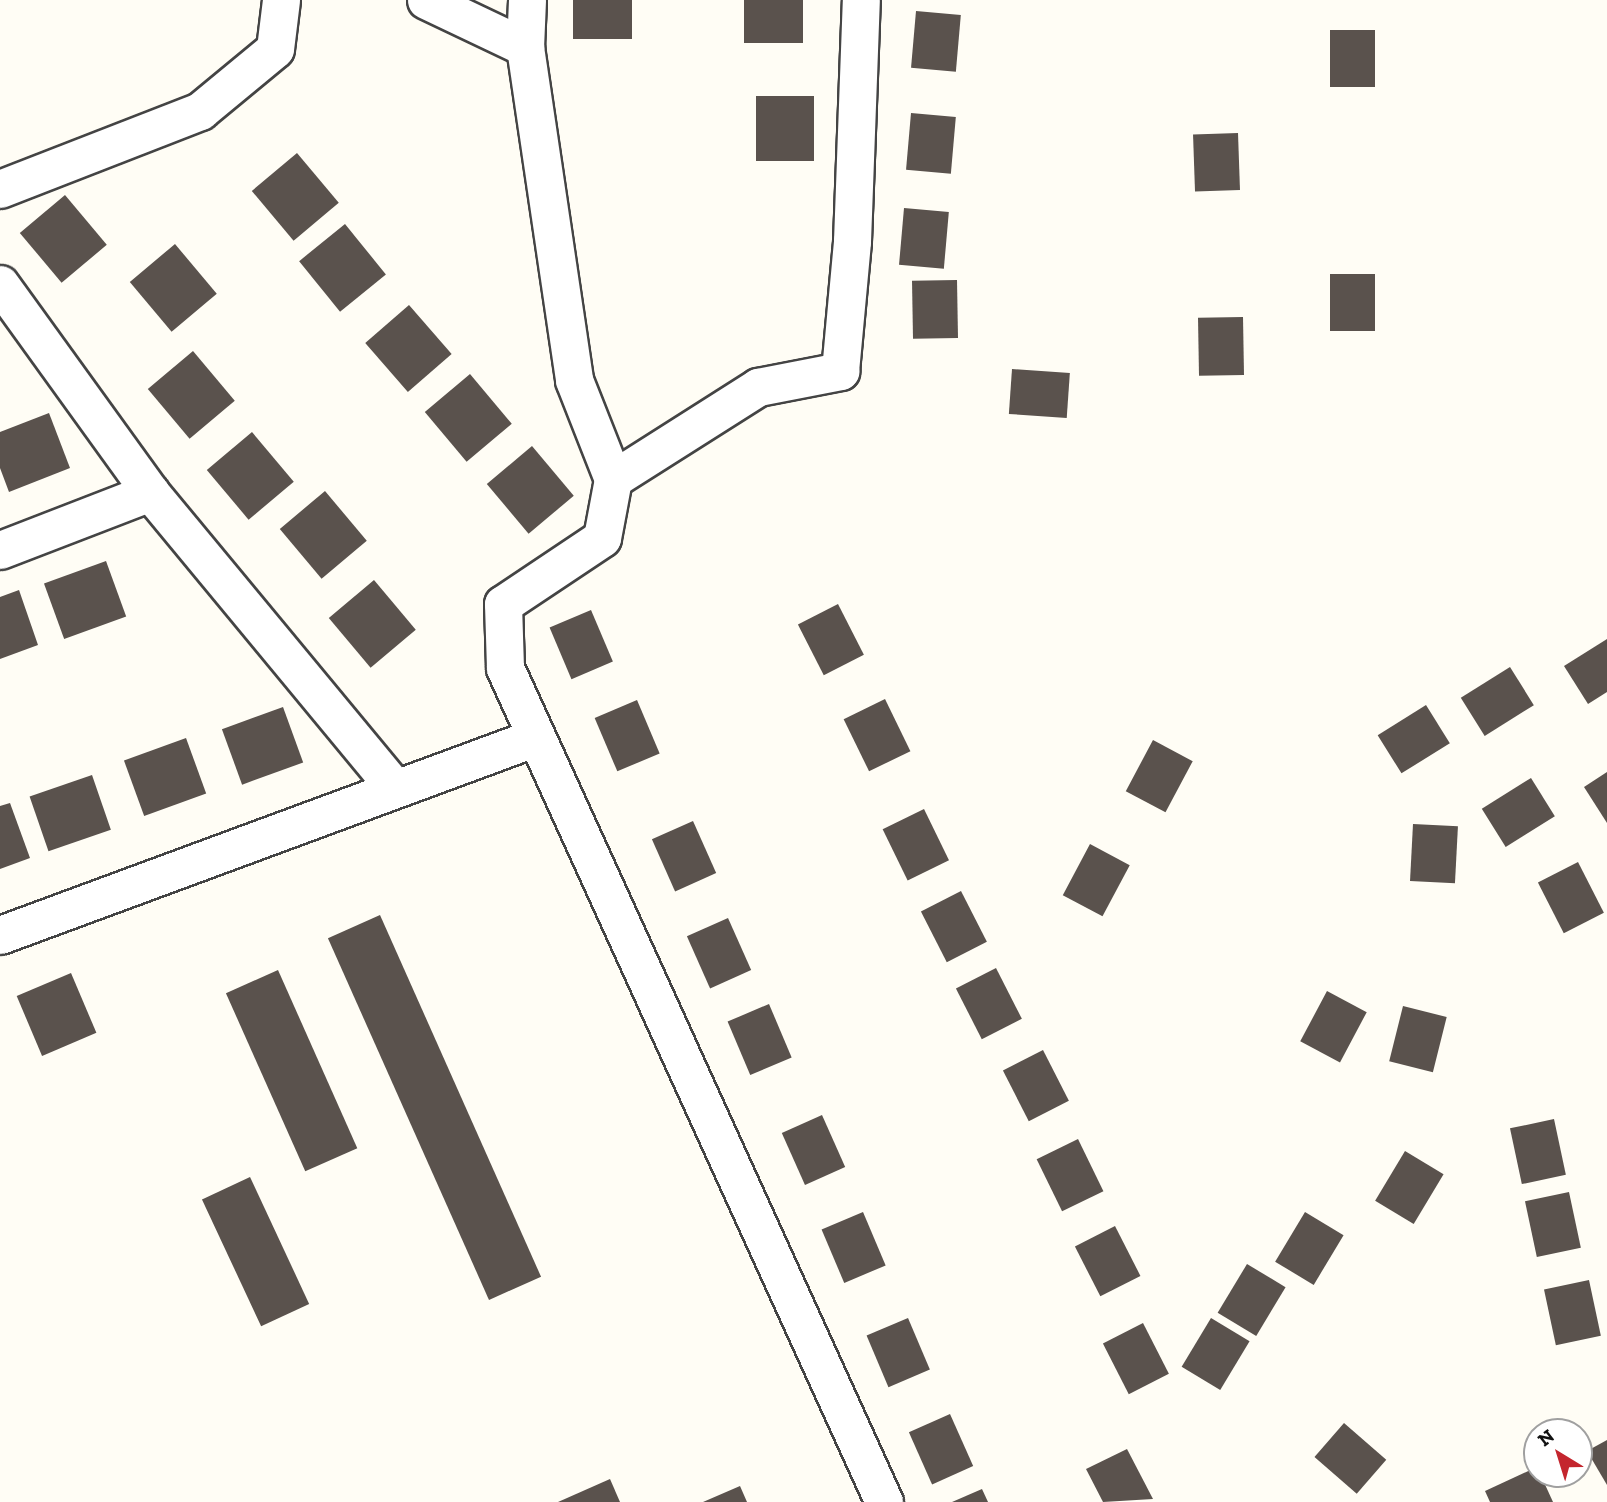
<!DOCTYPE html>
<html>
<head>
<meta charset="utf-8">
<style>
  body { margin:0 }
  #map { position:relative; width:1607px; height:1502px; overflow:hidden; background:#fffdf5; font-family:"Zilla Slab",serif }
  div>[style] { position:absolute }
  .building>* { inset:0; background:#5a524d; transform-origin:0 0 }
  .roads { filter:drop-shadow(2px 0 #444) drop-shadow(-2px 0 #444) drop-shadow(0 2px #444) drop-shadow(0 -2px #444) }
  .minor>* { height:37px; margin:-18.5px; padding:0 18.5px; transform-origin:18.5px; border-radius:18.5px; background:#fff }
  span { translate:-50% -50%; white-space:nowrap; text-align:center; line-height:1.15; -webkit-text-stroke:7px #fff; paint-order:stroke }
  .north { position:absolute; left:1523px; top:1418px; width:70px; height:70px; box-sizing:border-box; background:#fff; border:2px solid #a0a0a0; border-radius:50%; rotate:322deg; font-size:19px; font-weight:700; line-height:28px; text-align:center; color:#111 }
  .north::after { content:''; display:block; margin:auto; width:24px; height:32px; background:#c4262e; clip-path:polygon(50% 0,100% 100%,50% 72%,0 100%) }
</style>
</head>
<body>
<div id="map">
  <div class="building">
    <i style="left:573px;top:0;width:59px;height:39px"></i>
    <i style="left:744px;top:0;width:59px;height:43px"></i>
    <i style="left:916px;top:11px;width:45px;height:57px;rotate:5deg"></i>
    <i style="left:1330px;top:30px;width:45px;height:57px"></i>
    <i style="left:756px;top:96px;width:58px;height:65px"></i>
    <i style="left:911px;top:113px;width:45px;height:57px;rotate:5deg"></i>
    <i style="left:1238px;top:133px;width:57px;height:45px;rotate:88deg"></i>
    <i style="left:297px;top:153px;width:65px;height:59px;rotate:50deg"></i>
    <i style="left:65px;top:195px;width:65px;height:59px;rotate:50deg"></i>
    <i style="left:904px;top:208px;width:45px;height:57px;rotate:5deg"></i>
    <i style="left:345px;top:224px;width:65px;height:59px;rotate:51deg"></i>
    <i style="left:175px;top:244px;width:65px;height:59px;rotate:50deg"></i>
    <i style="left:1375px;top:274px;width:57px;height:45px;rotate:90deg"></i>
    <i style="left:957px;top:280px;width:58px;height:45px;rotate:89deg"></i>
    <i style="left:409px;top:305px;width:65px;height:58px;rotate:49deg"></i>
    <i style="left:1243px;top:317px;width:58px;height:45px;rotate:89deg"></i>
    <i style="left:193px;top:351px;width:65px;height:59px;rotate:50deg"></i>
    <i style="left:1012px;top:369px;width:58px;height:45px;rotate:4deg"></i>
    <i style="left:470px;top:374px;width:65px;height:59px;rotate:50deg"></i>
    <i style="clip-path:polygon(49px 413px,70px 468px,9px 492px,0 468px,0 432px)"></i>
    <i style="left:252px;top:432px;width:65px;height:59px;rotate:50deg"></i>
    <i style="left:532px;top:446px;width:65px;height:59px;rotate:50deg"></i>
    <i style="left:325px;top:491px;width:65px;height:59px;rotate:50deg"></i>
    <i style="left:106px;top:561px;width:59px;height:66px;rotate:70deg"></i>
    <i style="left:374px;top:580px;width:65px;height:59px;rotate:50deg"></i>
    <i style="clip-path:polygon(19px 590px,38px 645px,0 659px,0 597px)"></i>
    <i style="left:838px;top:604px;width:57px;height:45px;rotate:63deg"></i>
    <i style="left:591px;top:610px;width:56px;height:45px;rotate:67deg"></i>
    <i style="clip-path:polygon(1607px 639px,1607px 692px,1588px 704px,1564px 666px)"></i>
    <i style="left:1510px;top:667px;width:45px;height:58px;rotate:58deg"></i>
    <i style="left:885px;top:699px;width:58px;height:46px;rotate:64deg"></i>
    <i style="left:637px;top:700px;width:58px;height:46px;rotate:67deg"></i>
    <i style="left:1426px;top:705px;width:45px;height:57px;rotate:58deg"></i>
    <i style="left:283px;top:707px;width:59px;height:65px;rotate:70deg"></i>
    <i style="left:186px;top:738px;width:59px;height:66px;rotate:70deg"></i>
    <i style="left:1153px;top:740px;width:45px;height:58px;rotate:28deg"></i>
    <i style="clip-path:polygon(1607px 772px,1607px 823px,1584px 787px)"></i>
    <i style="left:92px;top:775px;width:58px;height:66px;rotate:71deg"></i>
    <i style="left:1531px;top:778px;width:45px;height:58px;rotate:58deg"></i>
    <i style="clip-path:polygon(10px 803px,30px 858px,0 869px,0 806px)"></i>
    <i style="left:924px;top:809px;width:57px;height:46px;rotate:64deg"></i>
    <i style="left:693px;top:821px;width:57px;height:45px;rotate:66deg"></i>
    <i style="left:1413px;top:824px;width:45px;height:57px;rotate:3deg"></i>
    <i style="left:1090px;top:844px;width:45px;height:58px;rotate:28deg"></i>
    <i style="left:1578px;top:862px;width:57px;height:45px;rotate:63deg"></i>
    <i style="left:961px;top:891px;width:57px;height:45px;rotate:63deg"></i>
    <i style="left:380px;top:915px;width:396px;height:57px;rotate:66deg"></i>
    <i style="left:728px;top:918px;width:57px;height:45px;rotate:66deg"></i>
    <i style="left:996px;top:968px;width:57px;height:45px;rotate:63deg"></i>
    <i style="left:278px;top:970px;width:195px;height:57px;rotate:66deg"></i>
    <i style="left:71px;top:973px;width:65px;height:59px;rotate:67deg"></i>
    <i style="left:1327px;top:991px;width:45px;height:57px;rotate:28deg"></i>
    <i style="left:769px;top:1004px;width:58px;height:45px;rotate:67deg"></i>
    <i style="left:1403px;top:1006px;width:45px;height:57px;rotate:14deg"></i>
    <i style="left:1043px;top:1050px;width:57px;height:45px;rotate:63deg"></i>
    <i style="left:822px;top:1115px;width:57px;height:44px;rotate:66deg"></i>
    <i style="left:1554px;top:1119px;width:57px;height:45px;rotate:78deg"></i>
    <i style="left:1078px;top:1139px;width:58px;height:46px;rotate:64deg"></i>
    <i style="left:1405px;top:1151px;width:45px;height:58px;rotate:31deg"></i>
    <i style="left:250px;top:1177px;width:140px;height:53px;rotate:65deg"></i>
    <i style="left:1569px;top:1192px;width:57px;height:45px;rotate:78deg"></i>
    <i style="left:863px;top:1212px;width:58px;height:45px;rotate:67deg"></i>
    <i style="left:1305px;top:1212px;width:45px;height:58px;rotate:31deg"></i>
    <i style="left:1115px;top:1226px;width:56px;height:45px;rotate:63deg"></i>
    <i style="left:1247px;top:1264px;width:45px;height:57px;rotate:31deg"></i>
    <i style="left:1589px;top:1280px;width:57px;height:46px;rotate:78deg"></i>
    <i style="left:908px;top:1318px;width:56px;height:45px;rotate:67deg"></i>
    <i style="left:1211px;top:1318px;width:45px;height:57px;rotate:31deg"></i>
    <i style="left:1143px;top:1323px;width:57px;height:45px;rotate:63deg"></i>
    <i style="left:950px;top:1414px;width:57px;height:45px;rotate:66deg"></i>
    <i style="left:1344px;top:1423px;width:56px;height:45px;rotate:41deg"></i>
    <i style="clip-path:polygon(1607px 1440px,1607px 1485px,1587px 1451px)"></i>
    <i style="clip-path:polygon(1127px 1449px,1153px 1499px,1103px 1502px,1086px 1469px)"></i>
    <i style="clip-path:polygon(1537px 1467px,1553px 1502px,1490px 1502px,1485px 1491px)"></i>
    <i style="clip-path:polygon(610px 1479px,620px 1502px,558px 1502px)"></i>
    <i style="clip-path:polygon(740px 1486px,747px 1502px,703px 1502px)"></i>
    <i style="clip-path:polygon(982px 1489px,988px 1502px,952px 1502px)"></i>
  </div>
  <div class="roads">
    <div class="minor">
      <i style="left:426px;top:0;width:110px;rotate:25.4deg"></i>
      <i style="left:527px;top:0;width:47px;rotate:92.4deg"></i>
      <i style="left:525px;top:47px;width:337px;rotate:81.6deg"></i>
      <i style="left:574px;top:380px;width:106px;rotate:68.5deg"></i>
      <i style="left:613px;top:479px;width:60px;rotate:100.6deg"></i>
      <i style="left:602px;top:538px;width:119px;rotate:146.3deg"></i>
      <i style="left:503px;top:604px;width:64px;rotate:88.2deg"></i>
      <i style="left:505px;top:668px;width:916px;rotate:65.56deg"></i>
      <i style="left:0;top:189px;width:215px;rotate:-21.3deg"></i>
      <i style="left:200px;top:111px;width:97px;rotate:-39.6deg"></i>
      <i style="left:275px;top:49px;width:49px;rotate:-83deg"></i>
      <i style="left:0;top:284px;width:256px;rotate:54.2deg"></i>
      <i style="left:150px;top:492px;width:384px;rotate:50.4deg"></i>
      <i style="left:613px;top:479px;width:172px;rotate:-32.4deg"></i>
      <i style="left:758px;top:387px;width:84px;rotate:-11deg"></i>
      <i style="left:840px;top:371px;width:131px;rotate:-84.7deg"></i>
      <i style="left:852px;top:241px;width:241px;rotate:-87.9deg"></i>
      <i style="left:0;top:550px;width:161px;rotate:-21.1deg"></i>
      <i style="left:0;top:935px;width:571px;rotate:-20.27deg"></i>
    </div>
  </div>
  <div class="north">N</div>
</div>
</body>
</html>
